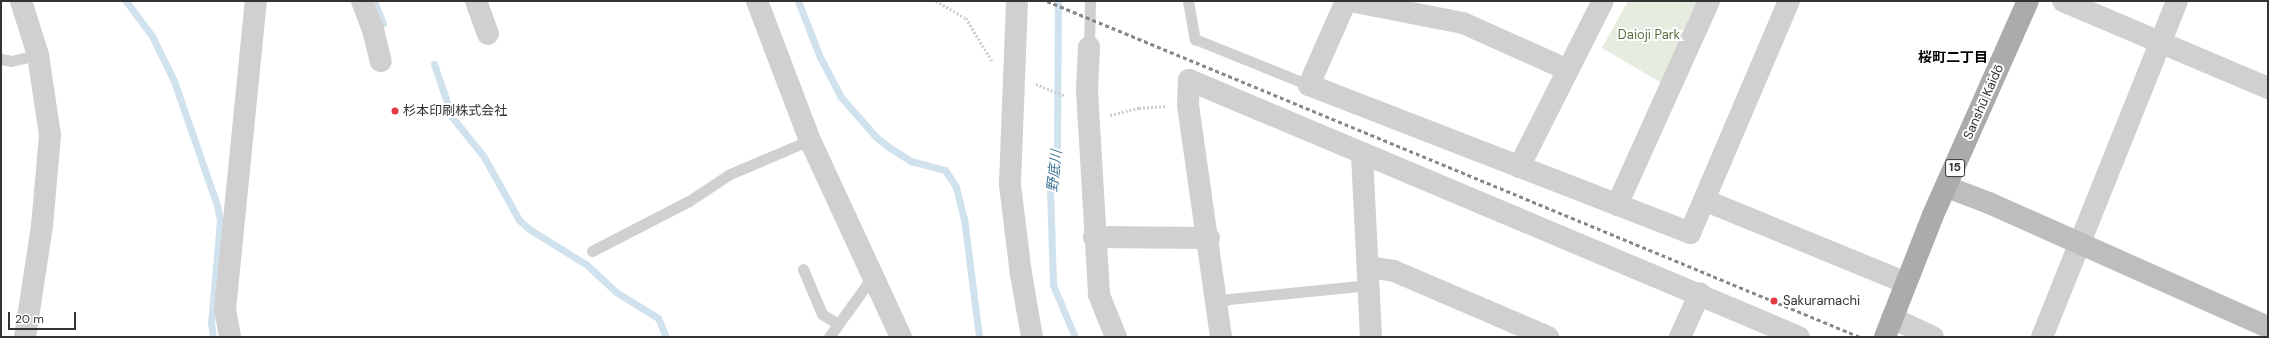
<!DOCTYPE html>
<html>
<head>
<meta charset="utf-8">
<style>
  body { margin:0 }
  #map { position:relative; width:2269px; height:338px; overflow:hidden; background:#fff; font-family:"DM Sans","Noto Sans JP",sans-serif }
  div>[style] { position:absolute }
  .green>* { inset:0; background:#e6ecdf }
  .stream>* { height:7px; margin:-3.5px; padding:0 3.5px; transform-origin:3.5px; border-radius:3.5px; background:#cfe2ee }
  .path>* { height:2.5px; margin-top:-1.25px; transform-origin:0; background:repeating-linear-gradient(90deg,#cdcdcd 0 2px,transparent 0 4px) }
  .lane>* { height:11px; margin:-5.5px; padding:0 5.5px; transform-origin:5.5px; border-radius:5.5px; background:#d0d0d0 }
  .street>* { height:22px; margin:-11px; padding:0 11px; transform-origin:11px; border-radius:11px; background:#d0d0d0 }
  .secondary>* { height:22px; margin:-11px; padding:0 11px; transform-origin:11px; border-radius:11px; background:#bdbdbd }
  .primary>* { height:22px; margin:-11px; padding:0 11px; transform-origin:11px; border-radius:11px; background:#ababab }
  .rail>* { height:3px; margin-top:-1.5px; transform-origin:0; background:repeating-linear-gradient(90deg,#888 0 4px,transparent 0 7px) }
  .dots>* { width:11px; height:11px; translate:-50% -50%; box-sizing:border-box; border:2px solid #fff; border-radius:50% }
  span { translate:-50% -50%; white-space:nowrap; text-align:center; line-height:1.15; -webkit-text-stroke:4px #fff; paint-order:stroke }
  .shield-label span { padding:1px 3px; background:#fff; border:1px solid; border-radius:3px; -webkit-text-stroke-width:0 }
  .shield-label { font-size:12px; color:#333; font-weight:700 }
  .park-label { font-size:13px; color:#56703f }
  .street-label { font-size:13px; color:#333 }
  .poi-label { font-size:13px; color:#333 }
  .left { translate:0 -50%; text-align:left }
  .neighbourhood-label { font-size:14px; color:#000; font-weight:700 }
  .water-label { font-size:14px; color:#3f7597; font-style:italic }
  .frame { position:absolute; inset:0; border:2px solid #333; pointer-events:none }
  .scale { position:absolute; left:8px; top:312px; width:68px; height:18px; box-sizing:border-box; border:2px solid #333; border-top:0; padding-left:5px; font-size:12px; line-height:14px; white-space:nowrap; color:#333; -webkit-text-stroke:3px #fff; paint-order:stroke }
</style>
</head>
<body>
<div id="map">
  <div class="green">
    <i style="clip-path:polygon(1628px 1px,1704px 1px,1665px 85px,1602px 48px)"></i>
  </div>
  <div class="stream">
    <i style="left:126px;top:1px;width:44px;rotate:53.4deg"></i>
    <i style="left:152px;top:36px;width:50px;rotate:63.9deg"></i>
    <i style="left:174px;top:81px;width:131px;rotate:70.9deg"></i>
    <i style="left:217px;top:205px;width:16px;rotate:79deg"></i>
    <i style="left:220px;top:221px;width:102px;rotate:95deg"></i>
    <i style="left:211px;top:323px;width:14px;rotate:82deg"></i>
    <i style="left:374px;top:1px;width:24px;rotate:68deg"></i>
    <i style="left:798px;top:1px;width:60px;rotate:68.6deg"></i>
    <i style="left:820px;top:57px;width:45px;rotate:62.3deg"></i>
    <i style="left:841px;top:97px;width:53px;rotate:48.8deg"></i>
    <i style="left:876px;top:137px;width:18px;rotate:38deg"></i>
    <i style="left:890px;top:148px;width:25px;rotate:32deg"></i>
    <i style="left:911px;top:161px;width:35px;rotate:15deg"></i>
    <i style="left:945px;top:170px;width:20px;rotate:57deg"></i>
    <i style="left:956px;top:187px;width:32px;rotate:76deg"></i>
    <i style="left:964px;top:218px;width:120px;rotate:82.8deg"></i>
    <i style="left:1058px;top:1px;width:153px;rotate:90.4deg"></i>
    <i style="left:1057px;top:154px;width:36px;rotate:101deg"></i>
    <i style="left:1050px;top:189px;width:96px;rotate:88.2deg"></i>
    <i style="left:1053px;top:285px;width:56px;rotate:67.1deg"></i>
    <i style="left:434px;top:64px;width:56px;rotate:71.2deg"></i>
    <i style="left:452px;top:117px;width:51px;rotate:51.3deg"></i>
    <i style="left:484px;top:157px;width:72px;rotate:60.9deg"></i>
    <i style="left:519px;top:220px;width:13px;rotate:42deg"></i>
    <i style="left:529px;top:229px;width:68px;rotate:31.8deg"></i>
    <i style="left:587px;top:265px;width:40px;rotate:43deg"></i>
    <i style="left:616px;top:292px;width:49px;rotate:31.8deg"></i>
    <i style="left:658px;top:318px;width:21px;rotate:67deg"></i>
  </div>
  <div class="path">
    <i style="left:936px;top:1px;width:34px;rotate:30deg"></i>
    <i style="left:966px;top:18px;width:50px;rotate:58.8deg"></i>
    <i style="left:1036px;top:84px;width:31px;rotate:22deg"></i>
    <i style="left:1110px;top:115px;width:30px;rotate:-14deg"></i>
    <i style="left:1139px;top:108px;width:27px;rotate:-4deg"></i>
  </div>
  <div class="lane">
    <i style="left:1188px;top:1px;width:39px;rotate:80deg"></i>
    <i style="left:1195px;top:39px;width:123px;rotate:22deg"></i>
    <i style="left:1089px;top:47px;width:46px;rotate:-88.8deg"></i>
    <i style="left:1px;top:59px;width:10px;rotate:11deg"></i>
    <i style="left:11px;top:61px;width:28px;rotate:-13deg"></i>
    <i style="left:592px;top:251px;width:109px;rotate:-27.3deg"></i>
    <i style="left:689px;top:201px;width:49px;rotate:-33.4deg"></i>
    <i style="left:730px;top:174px;width:87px;rotate:-23deg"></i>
    <i style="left:803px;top:269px;width:49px;rotate:67.1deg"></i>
    <i style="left:822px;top:314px;width:19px;rotate:32deg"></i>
    <i style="left:1217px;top:303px;width:13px;rotate:-18deg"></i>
    <i style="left:1229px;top:299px;width:141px;rotate:-5.7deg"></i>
    <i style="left:829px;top:337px;width:75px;rotate:-54.2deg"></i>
  </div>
  <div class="street">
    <i style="left:21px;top:1px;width:57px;rotate:72.5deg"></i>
    <i style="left:38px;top:55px;width:81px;rotate:81.5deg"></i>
    <i style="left:50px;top:135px;width:91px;rotate:95deg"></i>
    <i style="left:42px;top:226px;width:112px;rotate:98.7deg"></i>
    <i style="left:362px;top:1px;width:31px;rotate:69deg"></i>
    <i style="left:373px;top:30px;width:32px;rotate:76deg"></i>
    <i style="left:476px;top:1px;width:35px;rotate:70deg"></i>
    <i style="left:757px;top:1px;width:147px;rotate:69.2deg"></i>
    <i style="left:809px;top:138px;width:219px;rotate:65.2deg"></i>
    <i style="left:1017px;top:1px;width:184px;rotate:92.2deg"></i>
    <i style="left:1010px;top:185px;width:90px;rotate:83deg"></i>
    <i style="left:1021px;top:274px;width:64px;rotate:80.1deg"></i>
    <i style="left:1346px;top:1px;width:92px;rotate:113.8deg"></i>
    <i style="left:1309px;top:85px;width:409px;rotate:21.2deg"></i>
    <i style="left:1690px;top:233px;width:252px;rotate:-66.9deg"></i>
    <i style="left:1350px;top:1px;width:115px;rotate:11deg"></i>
    <i style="left:1463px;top:23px;width:115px;rotate:24.1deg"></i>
    <i style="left:2063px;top:1px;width:223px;rotate:23deg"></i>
    <i style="left:1089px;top:47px;width:44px;rotate:92.6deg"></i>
    <i style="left:1087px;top:91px;width:204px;rotate:86.6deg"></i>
    <i style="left:1099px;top:295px;width:45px;rotate:68deg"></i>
    <i style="left:1362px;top:154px;width:183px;rotate:87.2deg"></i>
    <i style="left:1519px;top:167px;width:186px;rotate:-63.2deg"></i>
    <i style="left:1704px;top:200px;width:218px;rotate:22.3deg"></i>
    <i style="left:1617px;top:205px;width:224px;rotate:-65.7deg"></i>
    <i style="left:1094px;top:237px;width:115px;rotate:0.5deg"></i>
    <i style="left:1369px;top:267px;width:25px;rotate:9deg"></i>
    <i style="left:1394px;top:271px;width:168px;rotate:23.2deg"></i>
    <i style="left:1892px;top:318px;width:45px;rotate:24.9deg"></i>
    <i style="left:230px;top:337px;width:27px;rotate:-100deg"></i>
    <i style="left:225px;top:310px;width:311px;rotate:-84.3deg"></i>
    <i style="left:1221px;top:337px;width:234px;rotate:-98.1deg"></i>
    <i style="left:1188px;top:105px;width:25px;rotate:-88deg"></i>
    <i style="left:1189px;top:80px;width:662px;rotate:22.85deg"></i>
    <i style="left:1680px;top:337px;width:48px;rotate:-65.6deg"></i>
    <i style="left:2042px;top:337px;width:362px;rotate:-68.1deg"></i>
  </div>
  <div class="secondary">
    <i style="left:1947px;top:187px;width:45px;rotate:20.9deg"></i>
    <i style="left:1989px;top:203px;width:305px;rotate:24deg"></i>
  </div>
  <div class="primary">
    <i style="left:1885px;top:337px;width:131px;rotate:-68.5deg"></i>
    <i style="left:1933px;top:215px;width:234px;rotate:-66.1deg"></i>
  </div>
  <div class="rail">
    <i style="left:1047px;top:1px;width:880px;rotate:22.45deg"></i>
  </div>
  <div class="dots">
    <i style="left:395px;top:111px;background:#e63946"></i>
    <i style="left:1774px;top:301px;background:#e63946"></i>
  </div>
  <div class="shield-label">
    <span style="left:1955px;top:168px">15</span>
  </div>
  <div class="park-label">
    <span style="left:1649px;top:35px">Daioji Park</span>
  </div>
  <div class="street-label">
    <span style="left:1984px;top:102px;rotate:-66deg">Sanshū Kaidō</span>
  </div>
  <div class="poi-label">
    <span class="left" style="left:403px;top:111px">杉本印刷株式会社</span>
    <span class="left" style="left:1783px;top:301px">Sakuramachi</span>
  </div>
  <div class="neighbourhood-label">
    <span style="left:1953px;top:57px">桜町二丁目</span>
  </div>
  <div class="water-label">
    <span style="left:1054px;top:171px;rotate:-84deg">野底川</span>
  </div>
  <div class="frame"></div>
  <div class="scale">20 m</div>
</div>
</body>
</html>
